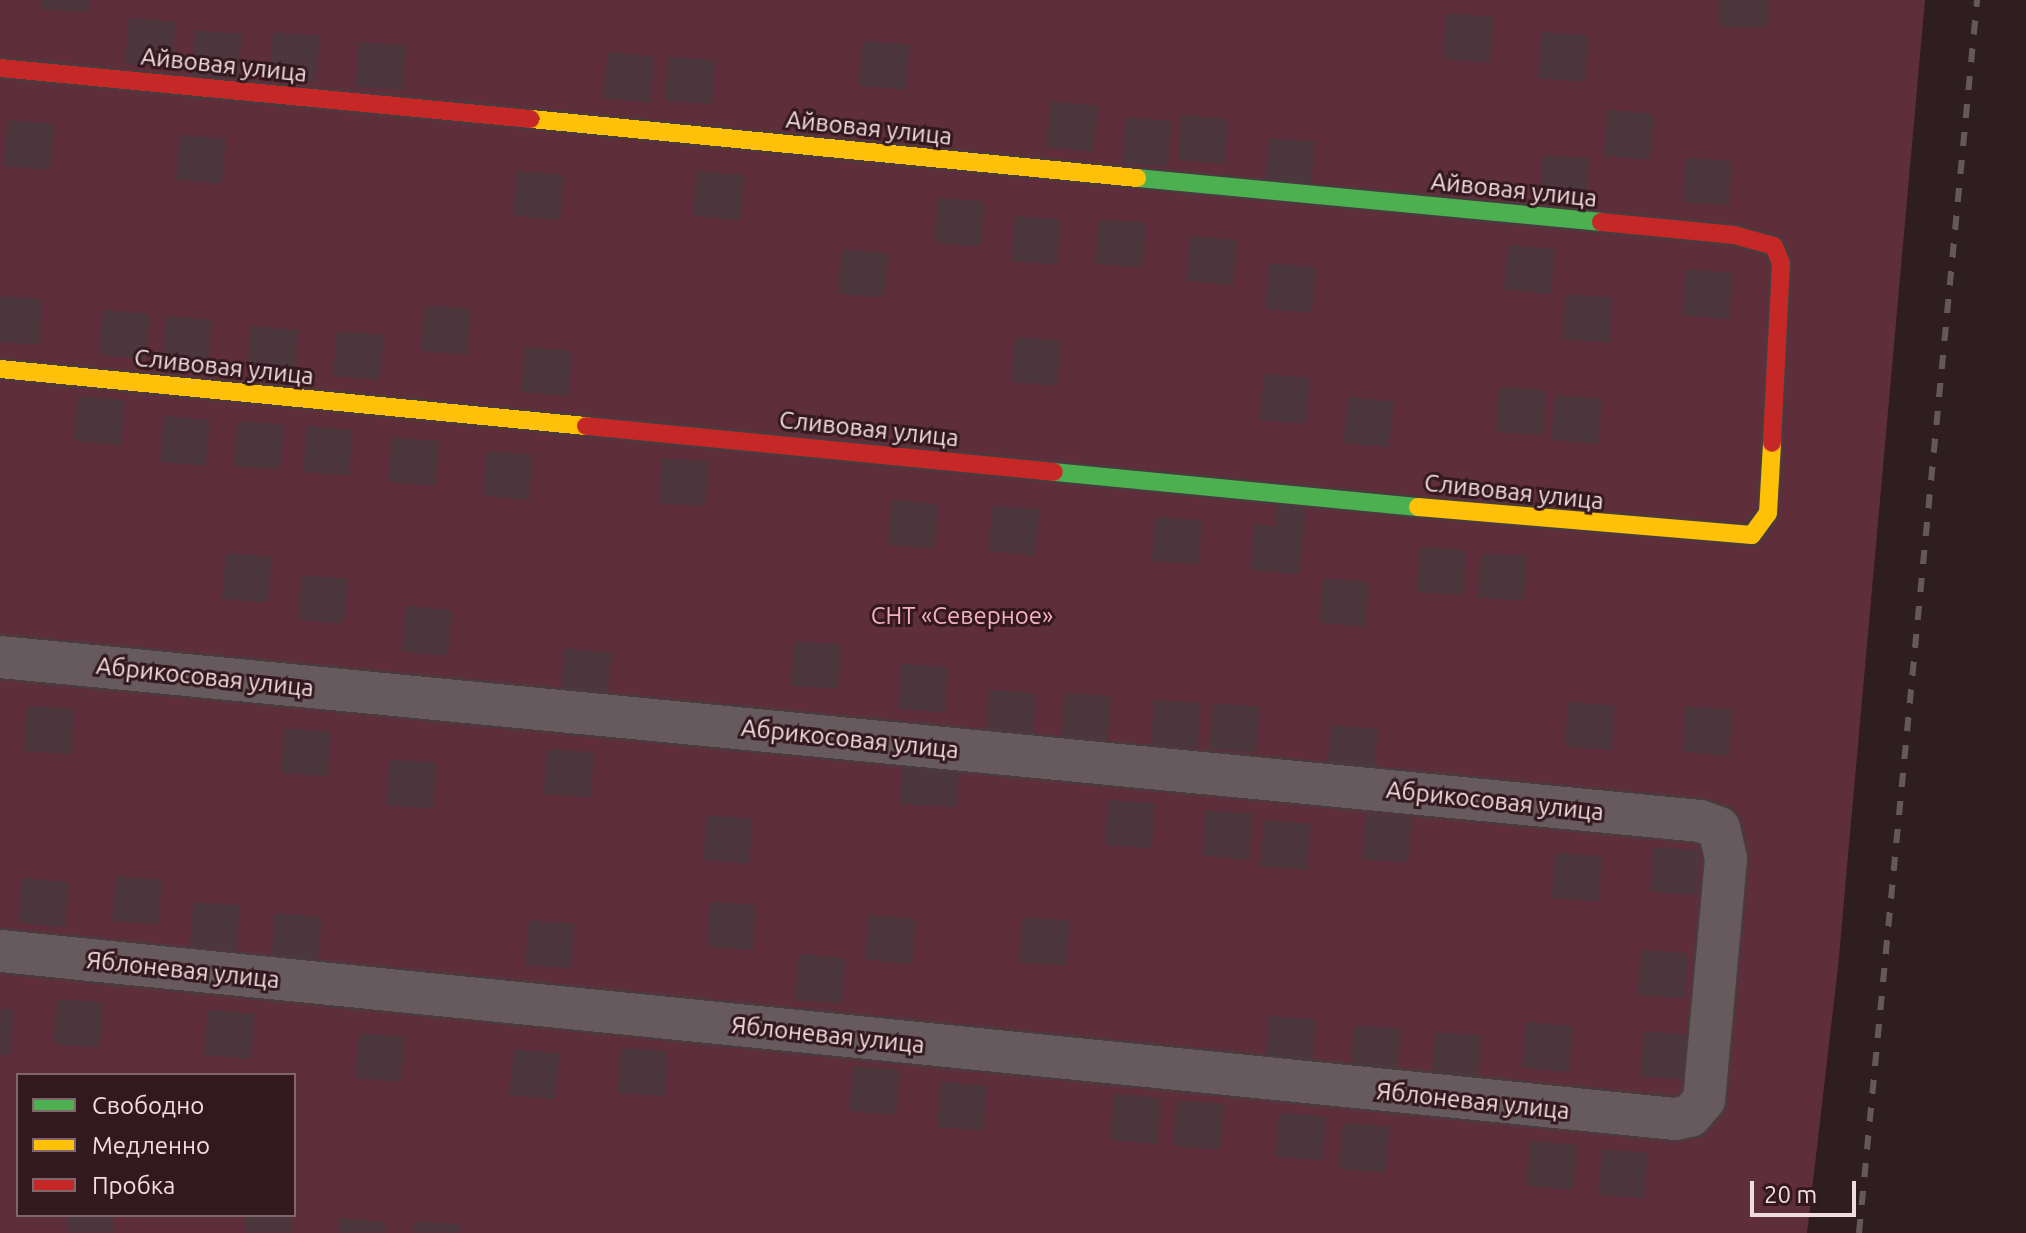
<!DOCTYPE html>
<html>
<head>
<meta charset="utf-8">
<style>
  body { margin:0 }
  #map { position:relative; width:2026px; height:1233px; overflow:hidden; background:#2e1e22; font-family:Ubuntu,sans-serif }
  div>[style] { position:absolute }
  .green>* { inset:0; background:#5e2e3b }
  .building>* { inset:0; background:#4c373e; transform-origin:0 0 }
  .roads { filter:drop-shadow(2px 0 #493b3e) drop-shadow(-2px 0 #493b3e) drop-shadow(0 2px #493b3e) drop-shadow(0 -2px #493b3e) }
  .street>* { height:42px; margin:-21px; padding:0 21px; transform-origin:21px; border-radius:21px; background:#675a5e }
  .fast>* { height:18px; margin:-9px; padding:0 9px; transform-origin:9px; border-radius:9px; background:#4caf50 }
  .slow>* { height:18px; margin:-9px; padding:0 9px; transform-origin:9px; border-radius:9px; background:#ffc107 }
  .jam>* { height:18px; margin:-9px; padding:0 9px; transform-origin:9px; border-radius:9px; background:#c62828 }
  .rail>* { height:6px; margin-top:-3px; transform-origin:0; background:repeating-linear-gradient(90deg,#64585a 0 14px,transparent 0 28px) }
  span { translate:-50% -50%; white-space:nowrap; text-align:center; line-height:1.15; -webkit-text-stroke:6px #34181f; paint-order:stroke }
  .street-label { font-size:24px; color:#f1dde0 }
  .park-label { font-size:24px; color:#f4b0bf }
  .legend { position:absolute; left:16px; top:1073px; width:280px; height:144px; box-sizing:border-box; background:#34181f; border:2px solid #80676c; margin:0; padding:10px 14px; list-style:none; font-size:24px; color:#f1dde0 }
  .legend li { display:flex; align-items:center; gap:16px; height:40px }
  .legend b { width:40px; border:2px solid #80676c }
  .scale { position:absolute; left:1750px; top:1181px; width:106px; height:36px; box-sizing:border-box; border:4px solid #f1dde0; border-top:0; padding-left:10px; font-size:24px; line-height:28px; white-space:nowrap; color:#f1dde0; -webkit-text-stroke:6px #34181f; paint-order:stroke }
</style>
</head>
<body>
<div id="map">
  <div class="green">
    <i style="clip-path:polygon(evenodd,0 0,1925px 0,1838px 967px,1807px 1233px,0 1233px,0 0,18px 1075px,294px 1075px,294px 1215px,18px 1215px,18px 1075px)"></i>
  </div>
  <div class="building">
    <i style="clip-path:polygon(42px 0,89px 0,88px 12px,41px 9px)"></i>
    <i style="left:1720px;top:0;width:47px;height:27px"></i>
    <i style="left:1447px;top:13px;width:47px;height:46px;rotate:5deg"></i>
    <i style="left:129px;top:18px;width:47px;height:46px;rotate:5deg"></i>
    <i style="left:195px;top:30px;width:47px;height:45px;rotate:5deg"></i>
    <i style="left:273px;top:32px;width:47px;height:46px;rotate:5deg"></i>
    <i style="left:1542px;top:32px;width:47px;height:46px;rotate:5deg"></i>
    <i style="left:863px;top:41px;width:47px;height:45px;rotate:5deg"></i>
    <i style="left:359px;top:42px;width:47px;height:45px;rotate:4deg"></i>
    <i style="left:608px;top:52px;width:47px;height:46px;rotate:6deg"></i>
    <i style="left:668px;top:57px;width:47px;height:44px;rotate:4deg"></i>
    <i style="left:1051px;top:101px;width:47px;height:46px;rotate:6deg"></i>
    <i style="left:1608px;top:110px;width:46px;height:46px;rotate:5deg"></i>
    <i style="left:1181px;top:115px;width:47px;height:45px;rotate:5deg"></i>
    <i style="left:1126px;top:117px;width:46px;height:46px;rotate:5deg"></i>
    <i style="left:8px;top:120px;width:46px;height:46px;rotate:5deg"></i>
    <i style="left:180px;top:135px;width:46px;height:45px;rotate:5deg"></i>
    <i style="left:1269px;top:138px;width:46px;height:45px;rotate:5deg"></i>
    <i style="left:1543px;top:155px;width:46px;height:45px;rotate:4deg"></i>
    <i style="left:1686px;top:158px;width:46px;height:44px;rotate:4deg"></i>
    <i style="left:517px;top:171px;width:47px;height:45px;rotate:5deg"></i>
    <i style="left:697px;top:171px;width:47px;height:45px;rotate:5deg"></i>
    <i style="left:938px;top:198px;width:46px;height:45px;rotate:4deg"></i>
    <i style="left:1015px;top:216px;width:46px;height:45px;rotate:5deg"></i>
    <i style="left:1099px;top:219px;width:47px;height:45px;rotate:5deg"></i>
    <i style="left:1190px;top:236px;width:47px;height:45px;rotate:5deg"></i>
    <i style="left:1508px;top:245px;width:47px;height:45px;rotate:5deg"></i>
    <i style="left:842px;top:249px;width:46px;height:45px;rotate:5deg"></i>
    <i style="left:1269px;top:263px;width:47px;height:46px;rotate:5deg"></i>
    <i style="left:1686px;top:269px;width:47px;height:46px;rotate:5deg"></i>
    <i style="left:1566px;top:294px;width:47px;height:45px;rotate:5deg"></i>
    <i style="left:0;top:296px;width:42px;height:46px;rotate:4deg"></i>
    <i style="left:425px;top:305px;width:46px;height:46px;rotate:5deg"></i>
    <i style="left:103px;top:310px;width:47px;height:45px;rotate:5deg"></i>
    <i style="left:166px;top:316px;width:46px;height:45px;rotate:5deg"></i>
    <i style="left:251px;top:326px;width:47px;height:45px;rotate:5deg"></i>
    <i style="left:337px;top:331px;width:47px;height:45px;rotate:5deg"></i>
    <i style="left:1015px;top:337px;width:46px;height:45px;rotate:5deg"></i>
    <i style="left:525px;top:347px;width:47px;height:45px;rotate:5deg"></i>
    <i style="left:1264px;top:374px;width:46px;height:46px;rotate:5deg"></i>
    <i style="left:1499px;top:387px;width:47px;height:45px;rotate:4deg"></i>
    <i style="left:1555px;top:395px;width:47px;height:45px;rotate:5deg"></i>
    <i style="left:78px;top:396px;width:47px;height:45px;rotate:5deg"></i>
    <i style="left:1348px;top:397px;width:46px;height:46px;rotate:6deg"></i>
    <i style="left:164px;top:416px;width:46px;height:46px;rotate:5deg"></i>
    <i style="left:238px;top:421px;width:46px;height:45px;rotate:5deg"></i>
    <i style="left:307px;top:426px;width:46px;height:46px;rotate:5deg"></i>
    <i style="left:392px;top:437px;width:47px;height:45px;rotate:5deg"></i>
    <i style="left:487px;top:451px;width:46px;height:45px;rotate:5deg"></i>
    <i style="left:662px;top:458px;width:47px;height:45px;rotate:4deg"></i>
    <i style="left:892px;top:500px;width:46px;height:45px;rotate:5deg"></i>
    <i style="clip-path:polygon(1278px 500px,1306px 503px,1299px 574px,1250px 570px,1254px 524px,1275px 526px)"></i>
    <i style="left:993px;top:505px;width:47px;height:46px;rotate:6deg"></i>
    <i style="left:1155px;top:517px;width:47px;height:44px;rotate:4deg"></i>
    <i style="left:1420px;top:547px;width:46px;height:45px;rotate:4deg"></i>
    <i style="left:226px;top:553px;width:46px;height:46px;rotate:5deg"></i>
    <i style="left:1481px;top:553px;width:46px;height:45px;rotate:4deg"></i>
    <i style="left:302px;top:575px;width:46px;height:45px;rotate:5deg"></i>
    <i style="left:1323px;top:578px;width:46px;height:45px;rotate:5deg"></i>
    <i style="left:406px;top:606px;width:46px;height:46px;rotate:5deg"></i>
    <i style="left:794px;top:641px;width:47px;height:45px;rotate:4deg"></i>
    <i style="left:565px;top:648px;width:47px;height:46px;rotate:6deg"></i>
    <i style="left:901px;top:664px;width:47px;height:45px;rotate:4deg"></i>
    <i style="left:989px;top:690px;width:47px;height:45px;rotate:4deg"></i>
    <i style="left:1065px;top:693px;width:46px;height:45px;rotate:4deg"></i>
    <i style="left:1154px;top:700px;width:47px;height:45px;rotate:4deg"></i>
    <i style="left:1568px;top:702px;width:47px;height:45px;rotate:4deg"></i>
    <i style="left:1213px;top:703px;width:47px;height:46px;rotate:5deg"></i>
    <i style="left:27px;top:706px;width:47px;height:45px;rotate:4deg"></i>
    <i style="left:1686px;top:706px;width:47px;height:46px;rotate:5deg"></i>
    <i style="left:1331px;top:725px;width:47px;height:45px;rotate:5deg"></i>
    <i style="left:285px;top:728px;width:46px;height:45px;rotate:5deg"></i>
    <i style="left:547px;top:749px;width:47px;height:45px;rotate:4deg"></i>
    <i style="left:390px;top:759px;width:47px;height:46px;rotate:5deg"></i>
    <i style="left:902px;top:768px;width:57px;height:36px;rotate:3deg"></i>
    <i style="left:1108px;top:800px;width:47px;height:45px;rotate:4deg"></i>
    <i style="left:1206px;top:810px;width:47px;height:46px;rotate:5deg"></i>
    <i style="left:1366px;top:813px;width:46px;height:46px;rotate:5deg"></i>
    <i style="left:707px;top:815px;width:46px;height:45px;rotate:5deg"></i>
    <i style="left:1264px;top:820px;width:47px;height:46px;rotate:5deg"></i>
    <i style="left:1653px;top:847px;width:47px;height:45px;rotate:4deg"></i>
    <i style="left:1555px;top:853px;width:47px;height:45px;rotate:4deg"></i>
    <i style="left:116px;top:876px;width:46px;height:45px;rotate:5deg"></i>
    <i style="left:22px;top:878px;width:47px;height:45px;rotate:5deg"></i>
    <i style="left:193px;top:902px;width:47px;height:45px;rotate:4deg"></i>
    <i style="left:710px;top:902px;width:46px;height:45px;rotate:4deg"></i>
    <i style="left:275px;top:913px;width:47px;height:45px;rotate:5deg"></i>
    <i style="left:869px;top:915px;width:47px;height:45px;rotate:5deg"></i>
    <i style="left:1023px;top:917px;width:47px;height:45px;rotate:5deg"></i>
    <i style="left:529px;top:920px;width:46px;height:45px;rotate:5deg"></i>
    <i style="left:1641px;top:950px;width:47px;height:45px;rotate:4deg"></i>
    <i style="left:799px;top:954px;width:47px;height:46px;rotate:5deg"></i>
    <i style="left:57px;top:999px;width:46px;height:45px;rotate:4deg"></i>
    <i style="clip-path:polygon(0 1009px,14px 1010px,10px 1055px,0 1055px)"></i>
    <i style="left:208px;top:1010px;width:47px;height:45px;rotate:5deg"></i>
    <i style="left:1269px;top:1016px;width:47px;height:46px;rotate:5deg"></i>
    <i style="left:1526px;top:1022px;width:47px;height:46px;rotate:5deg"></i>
    <i style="left:1354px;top:1025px;width:47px;height:45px;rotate:5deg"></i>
    <i style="left:1644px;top:1031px;width:47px;height:45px;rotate:5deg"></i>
    <i style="left:1435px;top:1032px;width:46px;height:45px;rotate:4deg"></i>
    <i style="left:359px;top:1033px;width:46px;height:45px;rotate:5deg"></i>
    <i style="left:621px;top:1048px;width:47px;height:45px;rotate:4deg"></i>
    <i style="left:514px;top:1049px;width:46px;height:46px;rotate:6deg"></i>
    <i style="left:853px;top:1066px;width:47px;height:45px;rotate:5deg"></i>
    <i style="left:941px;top:1082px;width:46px;height:45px;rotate:5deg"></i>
    <i style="left:1114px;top:1094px;width:47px;height:46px;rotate:5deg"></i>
    <i style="left:1177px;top:1100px;width:47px;height:46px;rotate:5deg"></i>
    <i style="left:1279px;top:1113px;width:47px;height:44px;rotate:4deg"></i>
    <i style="left:1343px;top:1123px;width:47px;height:46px;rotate:5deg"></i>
    <i style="left:1530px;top:1141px;width:47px;height:45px;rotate:5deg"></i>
    <i style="left:1602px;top:1149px;width:46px;height:46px;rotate:5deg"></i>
    <i style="left:68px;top:1215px;width:46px;height:18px"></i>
    <i style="left:246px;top:1215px;width:46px;height:18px"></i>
    <i style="clip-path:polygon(339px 1218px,385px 1222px,385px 1233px,338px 1233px)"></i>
    <i style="clip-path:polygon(413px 1221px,461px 1225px,460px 1233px,413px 1233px)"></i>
  </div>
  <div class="roads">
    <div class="street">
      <i style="left:0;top:657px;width:1708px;rotate:5.51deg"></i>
      <i style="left:1700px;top:821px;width:20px;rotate:20deg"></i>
      <i style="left:1719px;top:828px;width:32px;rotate:77deg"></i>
      <i style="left:1726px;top:859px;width:242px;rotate:95.2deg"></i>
      <i style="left:1704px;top:1100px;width:21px;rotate:131deg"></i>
      <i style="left:1690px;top:1116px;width:15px;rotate:169deg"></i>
      <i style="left:1675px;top:1119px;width:1683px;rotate:-174.27deg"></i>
    </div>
    <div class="fast">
      <i style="left:1137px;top:178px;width:466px;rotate:5.4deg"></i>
      <i style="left:1054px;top:472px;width:366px;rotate:5.5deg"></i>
    </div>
    <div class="slow">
      <i style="left:531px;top:119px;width:609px;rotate:5.56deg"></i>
      <i style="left:0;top:369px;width:589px;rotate:5.56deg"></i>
      <i style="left:1418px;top:507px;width:335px;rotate:4.8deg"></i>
      <i style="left:1752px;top:535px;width:27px;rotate:-54deg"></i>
      <i style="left:1768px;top:513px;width:70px;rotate:-86.7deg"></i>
    </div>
    <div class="jam">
      <i style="left:0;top:68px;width:533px;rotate:5.49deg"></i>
      <i style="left:1601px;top:222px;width:134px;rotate:5.6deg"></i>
      <i style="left:1734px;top:235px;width:41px;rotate:15.4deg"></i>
      <i style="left:1774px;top:246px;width:18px;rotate:68deg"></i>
      <i style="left:1781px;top:263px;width:180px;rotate:92.9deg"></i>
      <i style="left:586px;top:426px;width:470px;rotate:5.6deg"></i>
    </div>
  </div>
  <div class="rail">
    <i style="left:1859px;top:1233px;width:1239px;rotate:-84.53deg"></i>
  </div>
  <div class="street-label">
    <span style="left:224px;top:65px;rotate:6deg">Айвовая улица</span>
    <span style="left:869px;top:128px;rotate:6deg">Айвовая улица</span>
    <span style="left:1514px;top:190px;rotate:6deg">Айвовая улица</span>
    <span style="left:224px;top:367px;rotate:6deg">Сливовая улица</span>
    <span style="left:869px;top:429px;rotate:6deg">Сливовая улица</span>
    <span style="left:1514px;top:492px;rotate:6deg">Сливовая улица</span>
    <span style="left:205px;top:677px;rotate:6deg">Абрикосовая улица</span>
    <span style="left:850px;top:739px;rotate:6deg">Абрикосовая улица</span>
    <span style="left:1495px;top:801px;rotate:6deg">Абрикосовая улица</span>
    <span style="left:183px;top:970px;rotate:6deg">Яблоневая улица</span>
    <span style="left:828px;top:1035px;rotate:6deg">Яблоневая улица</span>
    <span style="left:1473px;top:1101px;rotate:6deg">Яблоневая улица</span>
  </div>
  <div class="park-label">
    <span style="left:962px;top:616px">СНТ «Северное»</span>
  </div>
  <ul class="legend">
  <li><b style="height:10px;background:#4caf50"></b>Свободно</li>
  <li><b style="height:10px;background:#ffc107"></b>Медленно</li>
  <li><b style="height:10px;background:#c62828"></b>Пробка</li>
  </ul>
  <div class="scale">20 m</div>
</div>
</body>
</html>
